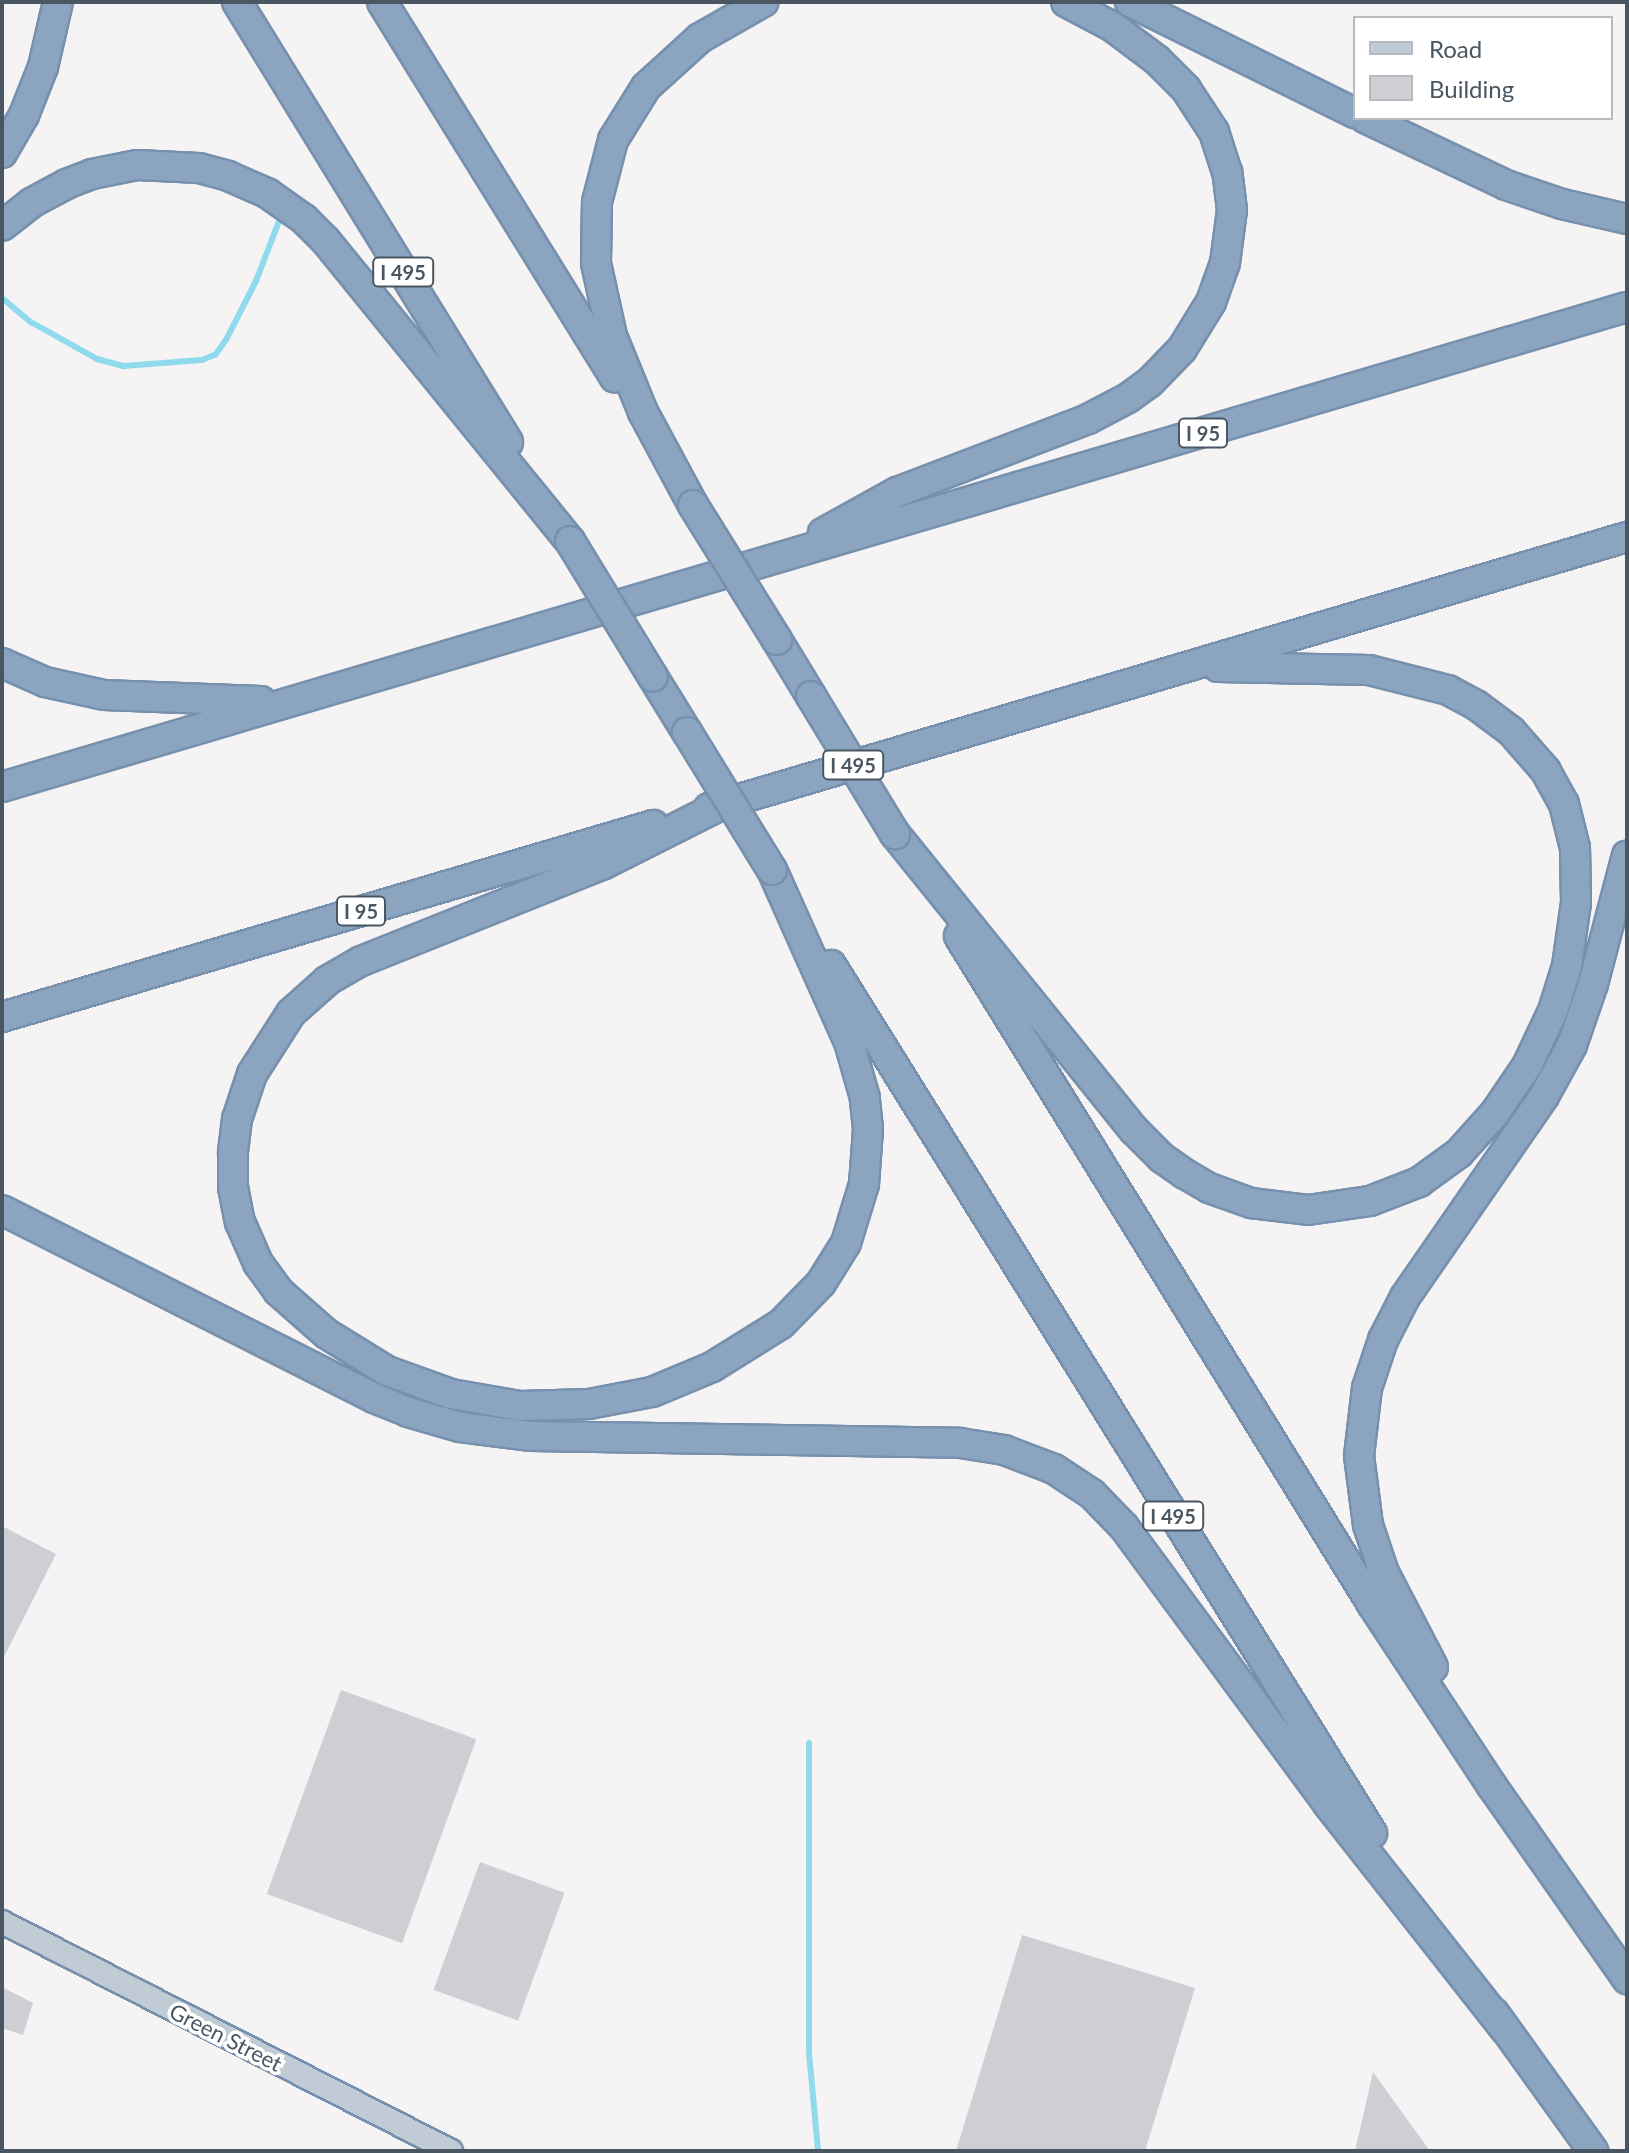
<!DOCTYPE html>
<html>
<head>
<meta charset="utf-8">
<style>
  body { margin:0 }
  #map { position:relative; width:1629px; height:2153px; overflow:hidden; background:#f5f3f3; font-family:Lato,sans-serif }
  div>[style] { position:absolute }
  .stream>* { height:6px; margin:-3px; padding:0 3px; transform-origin:3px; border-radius:3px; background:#90daee }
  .building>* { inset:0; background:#cdcfd5; transform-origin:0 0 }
  .roads { filter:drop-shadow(2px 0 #7690ad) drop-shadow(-2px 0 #7690ad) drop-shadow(0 2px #7690ad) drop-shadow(0 -2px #7690ad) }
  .secondary>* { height:22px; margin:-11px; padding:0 11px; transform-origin:11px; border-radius:11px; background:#c1cbd6 }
  .motorway>* { height:28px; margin:-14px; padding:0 14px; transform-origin:14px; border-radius:14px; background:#8ba5c1 }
  .bridges { filter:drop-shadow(2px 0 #7690ad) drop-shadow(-2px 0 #7690ad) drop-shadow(0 2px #7690ad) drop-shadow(0 -2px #7690ad) }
  .motorway-bridge>* { height:28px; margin:-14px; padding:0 14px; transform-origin:14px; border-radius:14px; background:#8ba5c1 }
  span { translate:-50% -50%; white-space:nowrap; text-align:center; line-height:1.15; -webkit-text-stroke:7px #fff; paint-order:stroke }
  .shield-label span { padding:2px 6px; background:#fff; border:2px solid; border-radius:6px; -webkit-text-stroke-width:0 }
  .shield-label { font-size:20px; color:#4a5661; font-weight:700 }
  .street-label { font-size:22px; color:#4a5661 }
  .frame { position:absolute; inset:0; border:4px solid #4a5661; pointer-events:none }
  .legend { position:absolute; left:1353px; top:16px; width:260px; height:104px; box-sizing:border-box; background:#fff; border:2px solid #b7bbc0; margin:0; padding:10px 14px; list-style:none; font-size:24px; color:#4a5661 }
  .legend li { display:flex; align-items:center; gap:16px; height:40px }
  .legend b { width:40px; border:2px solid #b7bbc0 }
</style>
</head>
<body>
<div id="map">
  <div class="stream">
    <i style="left:2px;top:298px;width:38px;rotate:40deg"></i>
    <i style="left:31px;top:322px;width:76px;rotate:29.3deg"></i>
    <i style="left:97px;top:359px;width:28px;rotate:15deg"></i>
    <i style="left:124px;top:366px;width:78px;rotate:-4.4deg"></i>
    <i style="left:202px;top:360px;width:15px;rotate:-23deg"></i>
    <i style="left:216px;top:354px;width:19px;rotate:-55deg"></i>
    <i style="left:227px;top:338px;width:64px;rotate:-63deg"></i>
    <i style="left:256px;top:281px;width:64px;rotate:-69deg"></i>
    <i style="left:809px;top:1743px;width:309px;rotate:90deg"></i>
    <i style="left:809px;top:2052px;width:99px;rotate:84.8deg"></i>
  </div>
  <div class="building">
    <i style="clip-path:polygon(2px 1526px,56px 1554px,2px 1661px)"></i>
    <i style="left:341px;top:1690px;width:144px;height:217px;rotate:20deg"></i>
    <i style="left:480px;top:1862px;width:90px;height:136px;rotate:20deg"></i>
    <i style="clip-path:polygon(1022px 1935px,1195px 1988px,1145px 2151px,956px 2151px)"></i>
    <i style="clip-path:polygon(2px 1987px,33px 2003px,23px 2035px,2px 2028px)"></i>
    <i style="clip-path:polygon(1373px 2072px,1430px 2151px,1355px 2151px)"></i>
  </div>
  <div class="roads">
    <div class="secondary">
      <i style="left:2px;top:1922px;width:504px;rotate:27.02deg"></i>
    </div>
    <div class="motorway">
      <i style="left:237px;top:2px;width:517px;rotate:58.37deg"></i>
      <i style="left:382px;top:2px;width:442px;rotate:58.2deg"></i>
      <i style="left:1130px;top:2px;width:251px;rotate:26.3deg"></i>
      <i style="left:1365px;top:118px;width:156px;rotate:25.4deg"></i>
      <i style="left:1506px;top:185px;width:59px;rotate:18.7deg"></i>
      <i style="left:1562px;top:204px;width:67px;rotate:13deg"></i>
      <i style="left:2px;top:153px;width:44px;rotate:-59.9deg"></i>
      <i style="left:24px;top:115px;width:52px;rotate:-68.4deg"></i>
      <i style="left:43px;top:67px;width:67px;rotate:-77deg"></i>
      <i style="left:2px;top:226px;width:37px;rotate:-38deg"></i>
      <i style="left:31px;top:203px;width:40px;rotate:-28deg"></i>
      <i style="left:66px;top:184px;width:28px;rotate:-21deg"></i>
      <i style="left:92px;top:174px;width:46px;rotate:-11.3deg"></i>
      <i style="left:137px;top:165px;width:62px;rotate:2.8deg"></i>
      <i style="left:199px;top:168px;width:30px;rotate:15deg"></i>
      <i style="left:228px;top:176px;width:43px;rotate:23.6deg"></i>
      <i style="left:267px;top:193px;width:45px;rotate:35.1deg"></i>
      <i style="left:304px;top:219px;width:31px;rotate:45deg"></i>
      <i style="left:326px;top:241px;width:387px;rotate:50.9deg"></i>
      <i style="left:693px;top:505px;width:106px;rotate:-118.3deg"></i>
      <i style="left:643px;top:412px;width:82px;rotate:-112.2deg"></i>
      <i style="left:612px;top:336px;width:75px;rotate:-102.4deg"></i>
      <i style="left:596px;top:263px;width:61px;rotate:-89.1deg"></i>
      <i style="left:597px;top:202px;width:64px;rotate:-75.5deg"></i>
      <i style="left:613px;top:140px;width:62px;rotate:-58.1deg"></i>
      <i style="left:646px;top:87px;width:73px;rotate:-42.2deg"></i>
      <i style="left:700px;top:38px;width:73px;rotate:-29.7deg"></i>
      <i style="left:823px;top:533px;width:85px;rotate:-29deg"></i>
      <i style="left:897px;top:492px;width:204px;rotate:-20.9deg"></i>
      <i style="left:1088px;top:419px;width:45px;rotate:-27.7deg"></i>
      <i style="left:1128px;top:398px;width:27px;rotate:-36deg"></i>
      <i style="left:1150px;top:382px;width:46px;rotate:-45.9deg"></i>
      <i style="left:1182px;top:349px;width:55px;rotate:-58.3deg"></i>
      <i style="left:1211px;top:302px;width:41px;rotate:-70.3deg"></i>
      <i style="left:1225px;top:263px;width:53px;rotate:-82.5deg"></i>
      <i style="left:1232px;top:210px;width:38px;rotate:-97deg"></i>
      <i style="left:1227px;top:172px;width:42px;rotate:-108deg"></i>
      <i style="left:1214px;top:132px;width:51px;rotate:-123.1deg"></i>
      <i style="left:1186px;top:89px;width:41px;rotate:-135deg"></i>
      <i style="left:1157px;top:60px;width:55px;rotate:-143.1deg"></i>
      <i style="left:1113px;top:27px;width:53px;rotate:-152deg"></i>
      <i style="left:777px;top:640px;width:66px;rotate:58.7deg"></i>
      <i style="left:2px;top:663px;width:47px;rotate:23.8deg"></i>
      <i style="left:45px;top:682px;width:60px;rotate:12.4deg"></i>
      <i style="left:104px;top:695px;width:157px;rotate:2.2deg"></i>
      <i style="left:653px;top:677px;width:65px;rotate:58.3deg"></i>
      <i style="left:2px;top:787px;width:1694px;rotate:-16.46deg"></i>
      <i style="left:721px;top:805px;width:131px;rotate:153.2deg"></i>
      <i style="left:604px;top:864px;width:262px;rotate:158.2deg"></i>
      <i style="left:361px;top:961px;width:39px;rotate:150deg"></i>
      <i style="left:327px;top:981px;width:48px;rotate:138.4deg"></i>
      <i style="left:291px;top:1013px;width:72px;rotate:122.6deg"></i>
      <i style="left:252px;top:1074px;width:47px;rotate:108.4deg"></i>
      <i style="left:237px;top:1119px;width:34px;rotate:97deg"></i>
      <i style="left:233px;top:1153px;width:34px;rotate:90deg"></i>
      <i style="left:233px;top:1187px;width:36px;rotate:79deg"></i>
      <i style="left:240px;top:1222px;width:45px;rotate:66.3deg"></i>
      <i style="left:258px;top:1263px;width:34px;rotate:54deg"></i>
      <i style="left:278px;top:1291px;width:65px;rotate:41.3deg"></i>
      <i style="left:327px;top:1334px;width:70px;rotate:31.7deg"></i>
      <i style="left:387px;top:1371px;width:68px;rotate:19.8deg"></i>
      <i style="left:451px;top:1394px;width:70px;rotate:9.9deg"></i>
      <i style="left:520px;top:1406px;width:69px;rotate:-1.7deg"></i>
      <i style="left:589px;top:1404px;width:64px;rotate:-10.8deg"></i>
      <i style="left:652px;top:1392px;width:65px;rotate:-22.6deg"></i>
      <i style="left:712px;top:1367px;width:81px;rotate:-31.9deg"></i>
      <i style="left:781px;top:1324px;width:57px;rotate:-45.7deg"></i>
      <i style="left:821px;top:1283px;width:47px;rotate:-58deg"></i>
      <i style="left:846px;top:1243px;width:62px;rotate:-73deg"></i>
      <i style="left:864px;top:1184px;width:55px;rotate:-85.8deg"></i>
      <i style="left:868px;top:1129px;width:31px;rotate:-96deg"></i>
      <i style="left:865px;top:1098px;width:58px;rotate:-105.9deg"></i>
      <i style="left:849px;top:1042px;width:188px;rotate:-114.1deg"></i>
      <i style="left:709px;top:808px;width:957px;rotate:-16.45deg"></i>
      <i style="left:895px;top:834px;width:380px;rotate:51.1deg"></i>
      <i style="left:1134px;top:1130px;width:40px;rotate:45deg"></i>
      <i style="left:1162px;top:1158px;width:28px;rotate:35deg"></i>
      <i style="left:1185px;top:1174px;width:28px;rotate:30deg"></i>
      <i style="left:1209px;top:1188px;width:45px;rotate:19.7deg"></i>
      <i style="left:1251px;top:1203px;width:57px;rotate:7deg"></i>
      <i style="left:1308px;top:1210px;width:63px;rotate:-8.3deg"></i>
      <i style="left:1370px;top:1201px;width:53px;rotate:-21.2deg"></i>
      <i style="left:1419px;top:1182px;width:49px;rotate:-35.9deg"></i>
      <i style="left:1459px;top:1153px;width:54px;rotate:-48deg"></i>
      <i style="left:1495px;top:1113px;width:57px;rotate:-55.8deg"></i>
      <i style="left:1527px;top:1066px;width:61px;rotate:-64.7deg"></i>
      <i style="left:1553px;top:1011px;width:47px;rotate:-72.7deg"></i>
      <i style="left:1567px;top:966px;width:64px;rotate:-81.9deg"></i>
      <i style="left:1576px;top:903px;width:55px;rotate:-91deg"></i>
      <i style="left:1575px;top:848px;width:45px;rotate:-104deg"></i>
      <i style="left:1564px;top:804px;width:38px;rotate:-119deg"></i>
      <i style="left:1546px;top:771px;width:53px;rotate:-131.2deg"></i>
      <i style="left:1511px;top:731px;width:44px;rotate:-143.4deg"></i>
      <i style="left:1476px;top:705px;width:32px;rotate:-152deg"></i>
      <i style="left:1448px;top:690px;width:81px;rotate:-165.8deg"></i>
      <i style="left:1369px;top:670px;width:151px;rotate:-178.9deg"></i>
      <i style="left:959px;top:936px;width:785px;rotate:58.27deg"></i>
      <i style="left:1372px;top:1604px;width:218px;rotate:56.6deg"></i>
      <i style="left:1492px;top:1786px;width:236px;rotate:55deg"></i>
      <i style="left:831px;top:965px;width:1023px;rotate:58.07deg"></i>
      <i style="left:2px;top:1017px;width:679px;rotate:-16.43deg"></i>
      <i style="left:2px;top:1210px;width:417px;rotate:26.8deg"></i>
      <i style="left:374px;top:1398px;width:37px;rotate:22deg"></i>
      <i style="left:408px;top:1412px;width:54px;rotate:16.1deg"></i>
      <i style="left:460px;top:1427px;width:72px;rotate:7.2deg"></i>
      <i style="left:531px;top:1436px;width:429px;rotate:0.9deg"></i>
      <i style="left:960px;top:1443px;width:45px;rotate:9deg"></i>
      <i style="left:1004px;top:1450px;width:53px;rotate:20.8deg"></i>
      <i style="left:1054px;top:1469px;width:45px;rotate:33.3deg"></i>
      <i style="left:1092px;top:1494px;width:46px;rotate:45.9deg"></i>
      <i style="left:1124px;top:1527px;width:344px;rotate:53.6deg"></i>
      <i style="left:1328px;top:1804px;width:285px;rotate:51.8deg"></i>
      <i style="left:1433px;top:1667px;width:106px;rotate:-117.5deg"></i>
      <i style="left:1384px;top:1573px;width:51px;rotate:-108.4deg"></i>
      <i style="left:1368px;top:1525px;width:70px;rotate:-97.4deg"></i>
      <i style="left:1359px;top:1456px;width:68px;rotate:-83.3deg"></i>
      <i style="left:1367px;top:1388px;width:51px;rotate:-71.6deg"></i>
      <i style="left:1383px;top:1340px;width:48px;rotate:-62.9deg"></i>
      <i style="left:1405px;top:1297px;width:244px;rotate:-55.3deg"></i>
      <i style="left:1544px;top:1096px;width:58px;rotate:-61.2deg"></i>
      <i style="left:1572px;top:1045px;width:65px;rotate:-71deg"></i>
      <i style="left:1593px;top:984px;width:133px;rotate:-75.2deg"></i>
      <i style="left:1494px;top:2013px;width:170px;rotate:54.3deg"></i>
    </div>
  </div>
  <div class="bridges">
    <div class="motorway-bridge">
      <i style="left:693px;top:505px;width:159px;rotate:58.1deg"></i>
      <i style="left:570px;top:541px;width:159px;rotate:58.6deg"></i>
      <i style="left:811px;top:696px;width:162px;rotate:58.7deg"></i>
      <i style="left:687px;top:732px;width:162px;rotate:58.4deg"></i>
    </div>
  </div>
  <div class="shield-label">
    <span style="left:403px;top:272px">I 495</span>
    <span style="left:1203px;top:433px">I 95</span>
    <span style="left:853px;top:765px">I 495</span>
    <span style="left:361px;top:911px">I 95</span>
    <span style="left:1173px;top:1516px">I 495</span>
  </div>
  <div class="street-label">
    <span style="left:226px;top:2037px;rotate:27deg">Green Street</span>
  </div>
  <div class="frame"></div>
  <ul class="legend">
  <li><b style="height:10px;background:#c1cbd6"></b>Road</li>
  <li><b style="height:22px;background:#cdcfd5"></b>Building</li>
  </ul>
</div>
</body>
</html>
